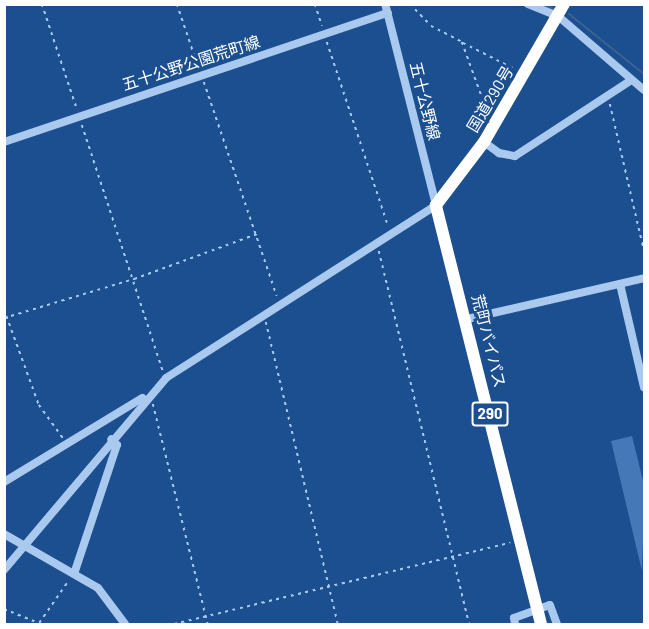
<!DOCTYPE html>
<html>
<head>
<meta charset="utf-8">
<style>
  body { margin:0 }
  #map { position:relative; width:649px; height:629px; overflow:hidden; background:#1b4f8f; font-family:Barlow,"Noto Sans JP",sans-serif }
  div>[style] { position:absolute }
  .stream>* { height:2px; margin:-1px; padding:0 1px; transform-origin:1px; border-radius:1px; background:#3c6290 }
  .building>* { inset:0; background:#4478b7 }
  .path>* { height:1.5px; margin-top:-0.75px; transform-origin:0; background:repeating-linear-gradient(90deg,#a9c9ee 0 3px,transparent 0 7.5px) }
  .minor>* { height:8px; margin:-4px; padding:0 4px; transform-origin:4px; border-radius:4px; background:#a9c9ee }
  .highway>* { height:12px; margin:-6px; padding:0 6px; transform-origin:6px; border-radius:6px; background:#fff }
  span { translate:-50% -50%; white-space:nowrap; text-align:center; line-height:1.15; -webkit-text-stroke:6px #1b4f8f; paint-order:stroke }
  .shield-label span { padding:2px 4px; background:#1b4f8f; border:2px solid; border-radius:4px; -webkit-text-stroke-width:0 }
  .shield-label { font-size:15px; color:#fff; font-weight:700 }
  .street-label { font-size:16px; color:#fff }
  .frame { position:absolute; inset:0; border:6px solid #fff; pointer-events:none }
</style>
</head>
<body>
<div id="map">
  <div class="stream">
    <i style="left:543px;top:4px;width:12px;rotate:24deg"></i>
    <i style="left:569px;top:14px;width:96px;rotate:38.7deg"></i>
  </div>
  <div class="building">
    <i style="clip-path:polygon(632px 436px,645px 489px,642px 571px,611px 441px)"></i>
  </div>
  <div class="path">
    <i style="left:42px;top:4px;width:111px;rotate:71.6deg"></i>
    <i style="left:177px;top:4px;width:69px;rotate:71.3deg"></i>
    <i style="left:315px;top:4px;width:23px;rotate:72deg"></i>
    <i style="left:410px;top:4px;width:30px;rotate:46deg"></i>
    <i style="left:431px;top:26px;width:35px;rotate:27deg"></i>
    <i style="left:462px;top:42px;width:77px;rotate:70.1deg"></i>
    <i style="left:327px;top:42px;width:193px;rotate:71.6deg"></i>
    <i style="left:463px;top:43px;width:58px;rotate:26.6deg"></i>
    <i style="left:204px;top:82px;width:226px;rotate:71.2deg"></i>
    <i style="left:610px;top:104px;width:150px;rotate:76.9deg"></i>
    <i style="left:82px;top:125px;width:259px;rotate:71.8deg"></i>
    <i style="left:379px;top:251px;width:384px;rotate:76.4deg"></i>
    <i style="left:4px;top:309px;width:102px;rotate:70deg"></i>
    <i style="left:39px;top:405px;width:41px;rotate:54deg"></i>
    <i style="left:4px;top:318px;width:136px;rotate:-16.7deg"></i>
    <i style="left:134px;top:279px;width:131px;rotate:-20.1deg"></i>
    <i style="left:266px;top:322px;width:310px;rotate:76.6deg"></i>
    <i style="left:153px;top:404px;width:227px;rotate:76deg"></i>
    <i style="left:4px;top:609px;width:40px;rotate:22deg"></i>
    <i style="left:39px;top:623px;width:52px;rotate:-55.1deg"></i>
    <i style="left:174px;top:624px;width:346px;rotate:-13.6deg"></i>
  </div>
  <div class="minor">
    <i style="left:528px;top:4px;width:32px;rotate:22deg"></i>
    <i style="left:558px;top:16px;width:113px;rotate:40.7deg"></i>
    <i style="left:4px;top:142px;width:405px;rotate:-18.6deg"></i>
    <i style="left:484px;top:142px;width:19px;rotate:36deg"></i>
    <i style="left:499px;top:153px;width:16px;rotate:11deg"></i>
    <i style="left:515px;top:156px;width:137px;rotate:-33.1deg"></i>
    <i style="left:620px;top:284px;width:106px;rotate:76.9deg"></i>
    <i style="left:467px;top:319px;width:182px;rotate:-13deg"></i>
    <i style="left:4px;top:482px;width:162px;rotate:-31.3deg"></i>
    <i style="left:4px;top:534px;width:108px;rotate:29.9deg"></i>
    <i style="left:98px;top:588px;width:45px;rotate:53.1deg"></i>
    <i style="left:4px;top:570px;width:251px;rotate:-49.8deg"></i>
    <i style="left:166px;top:378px;width:321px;rotate:-32.6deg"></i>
    <i style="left:436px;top:205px;width:207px;rotate:-104.2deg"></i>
    <i style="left:75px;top:571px;width:133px;rotate:-71.6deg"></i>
    <i style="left:117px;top:445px;width:8px;rotate:-135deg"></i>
    <i style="left:515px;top:624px;width:6px;rotate:-99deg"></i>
    <i style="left:514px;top:618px;width:38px;rotate:-20deg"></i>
    <i style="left:550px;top:605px;width:20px;rotate:70deg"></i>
  </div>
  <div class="highway">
    <i style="left:541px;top:624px;width:432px;rotate:-104.1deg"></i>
    <i style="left:436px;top:205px;width:79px;rotate:-52.7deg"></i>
    <i style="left:484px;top:142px;width:160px;rotate:-59.9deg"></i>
  </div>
  <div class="shield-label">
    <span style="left:490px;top:414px">290</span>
  </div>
  <div class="street-label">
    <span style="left:191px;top:63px;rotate:-18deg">五十公野公園荒町線</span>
    <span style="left:490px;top:99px;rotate:-59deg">国道290号</span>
    <span style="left:425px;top:101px;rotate:76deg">五十公野線</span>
    <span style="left:489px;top:341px;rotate:76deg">荒町バイパス</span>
  </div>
  <div class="frame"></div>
</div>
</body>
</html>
